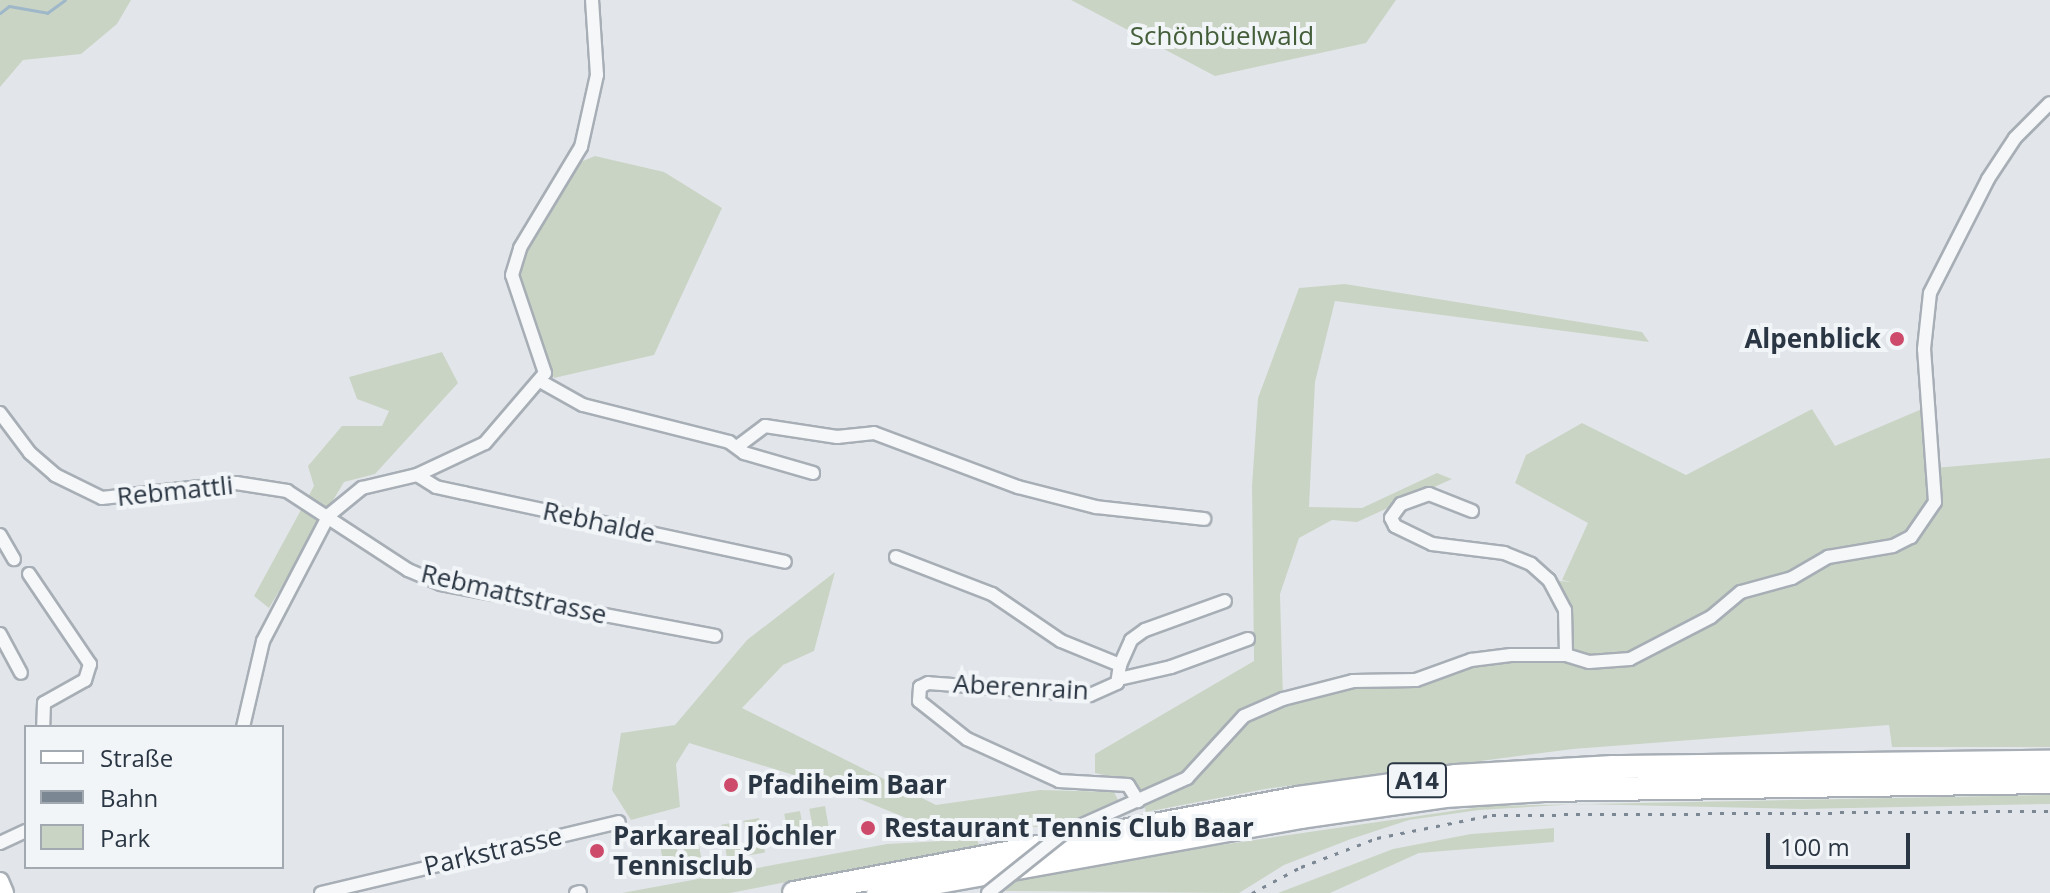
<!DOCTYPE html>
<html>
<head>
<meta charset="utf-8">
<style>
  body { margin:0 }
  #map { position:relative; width:2050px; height:893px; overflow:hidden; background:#e2e6eb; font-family:"Open Sans",sans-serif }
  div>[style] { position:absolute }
  .green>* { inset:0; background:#cad4c4; transform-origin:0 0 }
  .stream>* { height:3px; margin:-1.5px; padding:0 1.5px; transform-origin:1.5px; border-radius:1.5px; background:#9eb8ca }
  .roads { filter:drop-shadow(2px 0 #a7aeb5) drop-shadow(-2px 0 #a7aeb5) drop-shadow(0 2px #a7aeb5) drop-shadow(0 -2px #a7aeb5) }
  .street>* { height:12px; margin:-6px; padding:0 6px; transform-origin:6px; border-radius:6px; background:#f5f7f9 }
  .secondary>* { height:16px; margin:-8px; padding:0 8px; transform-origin:8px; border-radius:8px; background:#fff }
  .highway>* { height:22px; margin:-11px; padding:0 11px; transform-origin:11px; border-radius:11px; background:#fff }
  .rail>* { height:3px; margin-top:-1.5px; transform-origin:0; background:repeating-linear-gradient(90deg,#7c8794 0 4px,transparent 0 12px) }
  .bridges { filter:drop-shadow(2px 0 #a7aeb5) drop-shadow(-2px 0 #a7aeb5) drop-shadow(0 2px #a7aeb5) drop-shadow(0 -2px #a7aeb5) }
  .street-bridge>* { height:12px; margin:-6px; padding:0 6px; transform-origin:6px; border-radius:6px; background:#f5f7f9 }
  .dots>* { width:22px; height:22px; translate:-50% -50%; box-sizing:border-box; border:4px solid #f2f5f8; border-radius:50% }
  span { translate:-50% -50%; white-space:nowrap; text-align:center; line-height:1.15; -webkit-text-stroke:8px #f2f5f8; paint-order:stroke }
  .shield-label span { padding:2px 6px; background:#f2f5f8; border:2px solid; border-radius:6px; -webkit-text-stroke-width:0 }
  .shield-label { font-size:24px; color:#2a3643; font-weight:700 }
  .park-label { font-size:26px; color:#435e38 }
  .poi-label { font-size:26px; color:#2a3643; font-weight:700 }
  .right { translate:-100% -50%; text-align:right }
  .left { translate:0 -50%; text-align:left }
  .street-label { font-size:26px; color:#2a3643 }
  .legend { position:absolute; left:24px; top:725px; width:260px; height:144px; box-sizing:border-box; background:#f2f5f8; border:2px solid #a2a9b0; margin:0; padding:10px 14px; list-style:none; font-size:24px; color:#2a3643 }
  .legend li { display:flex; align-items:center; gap:16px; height:40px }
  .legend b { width:40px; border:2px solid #a2a9b0 }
  .scale { position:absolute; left:1766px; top:833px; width:144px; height:36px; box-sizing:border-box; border:4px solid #2a3643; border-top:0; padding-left:10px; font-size:24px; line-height:28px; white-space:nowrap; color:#2a3643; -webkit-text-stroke:6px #f2f5f8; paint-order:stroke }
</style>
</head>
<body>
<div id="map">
  <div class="green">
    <i style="clip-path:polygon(0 0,131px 0,117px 24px,81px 54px,23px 60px,0 87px)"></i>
    <i style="clip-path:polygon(1071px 0,1396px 0,1366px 43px,1215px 76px)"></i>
    <i style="clip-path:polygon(595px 156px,664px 172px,722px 208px,654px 355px,554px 378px,509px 274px,573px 165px)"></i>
    <i style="clip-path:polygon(1345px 284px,1642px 332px,1649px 342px,1335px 301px,1315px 382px,1309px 507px,1362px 508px,1437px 473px,1452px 479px,1357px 522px,1332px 520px,1299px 538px,1280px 594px,1283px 698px,1334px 685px,1394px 681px,1456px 664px,1566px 654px,1569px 642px,1549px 580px,1571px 582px,1562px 580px,1588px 523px,1515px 483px,1526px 455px,1582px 423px,1686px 475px,1812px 409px,1835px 446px,1929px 406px,1934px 468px,2050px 458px,2050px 747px,1892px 747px,1889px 725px,1573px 749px,1265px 789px,1146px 812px,1137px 783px,1095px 773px,1095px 754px,1254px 661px,1252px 486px,1258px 398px,1299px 288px)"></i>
    <i style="clip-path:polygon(442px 352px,458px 383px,375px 474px,344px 482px,269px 608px,254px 596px,314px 486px,308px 466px,342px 426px,382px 426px,389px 411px,357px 399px,349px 377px)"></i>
    <i style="clip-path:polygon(835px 572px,814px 651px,783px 665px,742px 708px,936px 805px,1040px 790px,1114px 792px,1118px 800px,1058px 827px,923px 825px,823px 784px,689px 743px,676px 764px,680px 807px,631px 820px,612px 790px,621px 733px,675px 725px,747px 640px)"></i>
    <i style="clip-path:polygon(2050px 795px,2050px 804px,1803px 809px,1578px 804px,1479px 810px,1409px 820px,1351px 839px,1284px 865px,1239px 893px,1005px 891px,1022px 874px,1487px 806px)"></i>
    <i style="left:825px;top:806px;width:35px;height:16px;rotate:80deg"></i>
    <i style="left:800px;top:811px;width:34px;height:16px;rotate:80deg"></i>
    <i style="left:759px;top:818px;width:35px;height:16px;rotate:80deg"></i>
    <i style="left:737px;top:822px;width:35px;height:16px;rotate:80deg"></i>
    <i style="left:696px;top:828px;width:35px;height:16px;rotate:80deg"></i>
    <i style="clip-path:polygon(1554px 828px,1554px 842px,1419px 853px,1330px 893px,1278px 893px,1393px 849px,1471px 834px)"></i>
    <i style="left:674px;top:832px;width:35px;height:16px;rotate:80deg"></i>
    <i style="clip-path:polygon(977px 839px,979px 845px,730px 893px,622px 893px,887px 844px)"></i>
  </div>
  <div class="stream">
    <i style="left:0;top:13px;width:11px;rotate:-38deg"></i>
    <i style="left:9px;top:6px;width:39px;rotate:10deg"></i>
    <i style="left:47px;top:13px;width:22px;rotate:-36deg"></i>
  </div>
  <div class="roads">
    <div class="street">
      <i style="left:540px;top:381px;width:49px;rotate:29.2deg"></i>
      <i style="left:583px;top:405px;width:151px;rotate:14.2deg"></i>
      <i style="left:729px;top:442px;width:19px;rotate:36deg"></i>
      <i style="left:744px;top:453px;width:72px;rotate:16.2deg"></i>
      <i style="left:0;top:413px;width:50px;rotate:53.1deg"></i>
      <i style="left:30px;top:453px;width:33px;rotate:41deg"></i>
      <i style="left:55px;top:475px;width:52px;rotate:26.1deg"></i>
      <i style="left:102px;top:498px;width:135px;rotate:-6.4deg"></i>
      <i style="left:236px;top:483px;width:52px;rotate:8.9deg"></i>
      <i style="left:287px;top:491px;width:145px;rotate:33.1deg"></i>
      <i style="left:408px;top:570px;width:36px;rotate:23deg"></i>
      <i style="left:441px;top:584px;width:279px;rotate:10.7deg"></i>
      <i style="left:737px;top:447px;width:35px;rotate:-37deg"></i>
      <i style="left:765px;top:426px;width:73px;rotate:8.7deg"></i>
      <i style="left:837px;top:437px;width:37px;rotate:-6deg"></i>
      <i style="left:874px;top:433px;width:154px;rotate:20.6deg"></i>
      <i style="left:1018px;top:487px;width:81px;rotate:14.4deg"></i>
      <i style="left:1096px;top:507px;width:109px;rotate:6.3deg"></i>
      <i style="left:417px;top:475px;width:22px;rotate:32deg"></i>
      <i style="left:436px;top:487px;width:29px;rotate:12deg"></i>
      <i style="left:464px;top:493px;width:328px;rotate:12.1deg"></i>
      <i style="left:1472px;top:511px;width:46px;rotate:-158.4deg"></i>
      <i style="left:1429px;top:494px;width:30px;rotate:160deg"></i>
      <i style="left:1401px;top:504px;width:17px;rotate:126deg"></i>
      <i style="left:1391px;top:518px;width:9px;rotate:63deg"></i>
      <i style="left:1395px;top:526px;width:41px;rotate:25.9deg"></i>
      <i style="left:1432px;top:544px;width:73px;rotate:7.1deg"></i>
      <i style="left:1504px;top:553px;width:29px;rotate:22deg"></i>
      <i style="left:1531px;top:564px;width:24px;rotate:42deg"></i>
      <i style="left:1549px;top:580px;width:34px;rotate:62deg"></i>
      <i style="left:1565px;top:610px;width:45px;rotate:88.7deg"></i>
      <i style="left:0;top:535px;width:28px;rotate:60deg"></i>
      <i style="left:896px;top:557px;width:103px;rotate:21.1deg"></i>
      <i style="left:992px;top:594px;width:83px;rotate:34.3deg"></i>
      <i style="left:1061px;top:641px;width:64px;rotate:22.1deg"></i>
      <i style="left:1120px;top:665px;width:18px;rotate:99deg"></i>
      <i style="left:1117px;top:683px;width:30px;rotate:156deg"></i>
      <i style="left:1090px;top:695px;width:162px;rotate:-175.8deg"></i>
      <i style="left:928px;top:683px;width:9px;rotate:153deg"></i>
      <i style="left:920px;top:687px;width:14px;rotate:94deg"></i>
      <i style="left:919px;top:701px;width:61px;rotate:38.4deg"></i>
      <i style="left:967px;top:739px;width:101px;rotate:24.5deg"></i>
      <i style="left:1059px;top:781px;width:69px;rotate:3.3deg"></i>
      <i style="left:1128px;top:785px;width:19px;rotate:58deg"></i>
      <i style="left:29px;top:574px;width:109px;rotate:55.9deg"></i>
      <i style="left:90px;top:664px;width:17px;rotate:107deg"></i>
      <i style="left:85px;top:680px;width:47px;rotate:150.7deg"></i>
      <i style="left:44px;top:703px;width:24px;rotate:92deg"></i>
      <i style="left:0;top:634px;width:44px;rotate:61.7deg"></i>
      <i style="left:1120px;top:665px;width:27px;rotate:-66deg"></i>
      <i style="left:1131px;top:640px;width:17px;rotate:-36deg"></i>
      <i style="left:1145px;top:630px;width:85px;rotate:-19.9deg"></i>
      <i style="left:1119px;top:679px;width:53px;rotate:-13deg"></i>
      <i style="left:1171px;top:667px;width:82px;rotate:-20deg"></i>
      <i style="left:243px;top:727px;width:88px;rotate:-76.9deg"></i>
      <i style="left:263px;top:641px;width:142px;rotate:-62.4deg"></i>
      <i style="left:329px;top:515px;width:43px;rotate:-39.3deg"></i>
      <i style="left:362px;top:488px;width:57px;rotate:-13.3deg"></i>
      <i style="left:417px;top:475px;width:75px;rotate:-25.2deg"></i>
      <i style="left:485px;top:443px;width:92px;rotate:-49.4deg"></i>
      <i style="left:545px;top:373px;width:103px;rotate:-108.6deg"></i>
      <i style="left:512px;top:275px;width:28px;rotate:-73deg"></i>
      <i style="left:520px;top:248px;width:118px;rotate:-58.9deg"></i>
      <i style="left:581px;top:147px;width:74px;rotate:-77.5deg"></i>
      <i style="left:597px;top:75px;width:75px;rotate:-93.8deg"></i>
      <i style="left:1062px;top:834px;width:137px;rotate:-24.1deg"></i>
      <i style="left:1187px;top:778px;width:84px;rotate:-47.4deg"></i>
      <i style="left:1244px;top:716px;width:43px;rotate:-23.6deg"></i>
      <i style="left:1283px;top:699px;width:72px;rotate:-14.4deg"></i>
      <i style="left:1353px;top:681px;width:63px;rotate:-0.9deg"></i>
      <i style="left:1416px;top:680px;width:59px;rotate:-20deg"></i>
      <i style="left:1471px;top:660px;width:40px;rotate:-7.1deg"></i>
      <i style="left:1511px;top:655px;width:55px"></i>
      <i style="left:1566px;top:655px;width:24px;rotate:17deg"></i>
      <i style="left:1589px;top:662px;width:41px;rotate:-4.2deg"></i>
      <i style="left:1630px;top:659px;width:91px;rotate:-27.4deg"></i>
      <i style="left:1711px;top:617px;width:39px;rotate:-40deg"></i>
      <i style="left:1741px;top:592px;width:53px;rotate:-15.4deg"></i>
      <i style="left:1792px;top:578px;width:42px;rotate:-30.3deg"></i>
      <i style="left:1828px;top:557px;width:66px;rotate:-9.6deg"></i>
      <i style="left:1893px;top:546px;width:20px;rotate:-27deg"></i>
      <i style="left:1911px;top:537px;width:42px;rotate:-55.6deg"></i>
      <i style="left:1935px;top:502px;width:153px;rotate:-94.1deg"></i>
      <i style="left:1924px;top:349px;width:56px;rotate:-83.9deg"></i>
      <i style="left:1930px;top:293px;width:128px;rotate:-63deg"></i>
      <i style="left:1988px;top:179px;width:49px;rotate:-56.6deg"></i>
      <i style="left:2015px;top:138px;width:49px;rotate:-45deg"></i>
      <i style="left:0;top:843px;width:29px;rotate:-25deg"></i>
      <i style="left:321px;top:893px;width:306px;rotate:-13.4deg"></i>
      <i style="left:576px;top:893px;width:4px;rotate:-14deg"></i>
    </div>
    <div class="secondary">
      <i style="left:0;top:881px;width:13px;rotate:67deg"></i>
    </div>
    <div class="highway">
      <i style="left:794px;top:893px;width:513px;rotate:-10.67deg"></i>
      <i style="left:1298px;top:798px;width:160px;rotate:-7.9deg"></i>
      <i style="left:1456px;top:776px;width:157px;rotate:-3.3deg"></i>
      <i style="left:1613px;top:767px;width:437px;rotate:-0.7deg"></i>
      <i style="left:878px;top:893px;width:429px;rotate:-10.2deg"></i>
      <i style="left:1300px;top:817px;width:147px;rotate:-8.2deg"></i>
      <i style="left:1445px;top:796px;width:99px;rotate:-3.5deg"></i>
      <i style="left:1544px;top:790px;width:506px;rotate:-0.91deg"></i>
    </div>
  </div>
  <div class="rail">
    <i style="left:1252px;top:893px;width:55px;rotate:-28deg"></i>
    <i style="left:1301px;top:867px;width:81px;rotate:-20.9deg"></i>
    <i style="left:1377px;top:838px;width:117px;rotate:-11.3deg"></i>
    <i style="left:1492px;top:815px;width:558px;rotate:-0.41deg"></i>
  </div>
  <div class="bridges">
    <div class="street-bridge">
      <i style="left:988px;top:893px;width:95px;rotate:-38.6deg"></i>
    </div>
  </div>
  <div class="dots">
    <i style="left:1897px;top:339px;background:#cd4a6b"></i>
    <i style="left:731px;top:785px;background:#cd4a6b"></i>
    <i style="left:868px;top:828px;background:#cd4a6b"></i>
    <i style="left:597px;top:851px;background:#cd4a6b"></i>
  </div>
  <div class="shield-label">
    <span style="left:1417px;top:780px">A14</span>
  </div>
  <div class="park-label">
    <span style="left:1222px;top:36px">Schönbüelwald</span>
  </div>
  <div class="poi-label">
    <span class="right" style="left:1881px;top:339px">Alpenblick</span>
    <span class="left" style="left:747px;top:785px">Pfadiheim Baar</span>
    <span class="left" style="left:884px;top:828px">Restaurant Tennis Club Baar</span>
    <span class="left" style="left:613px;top:851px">Parkareal Jöchler<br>Tennisclub</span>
  </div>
  <div class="street-label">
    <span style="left:175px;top:491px;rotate:-6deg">Rebmattli</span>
    <span style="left:599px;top:522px;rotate:12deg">Rebhalde</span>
    <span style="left:514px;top:594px;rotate:13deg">Rebmattstrasse</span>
    <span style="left:1021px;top:687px;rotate:3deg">Aberenrain</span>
    <span style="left:493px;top:851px;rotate:-13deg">Parkstrasse</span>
  </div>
  <ul class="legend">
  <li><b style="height:10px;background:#fff"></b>Straße</li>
  <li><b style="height:10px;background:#7c8794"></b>Bahn</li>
  <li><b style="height:22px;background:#cad4c4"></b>Park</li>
  </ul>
  <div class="scale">100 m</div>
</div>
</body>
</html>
